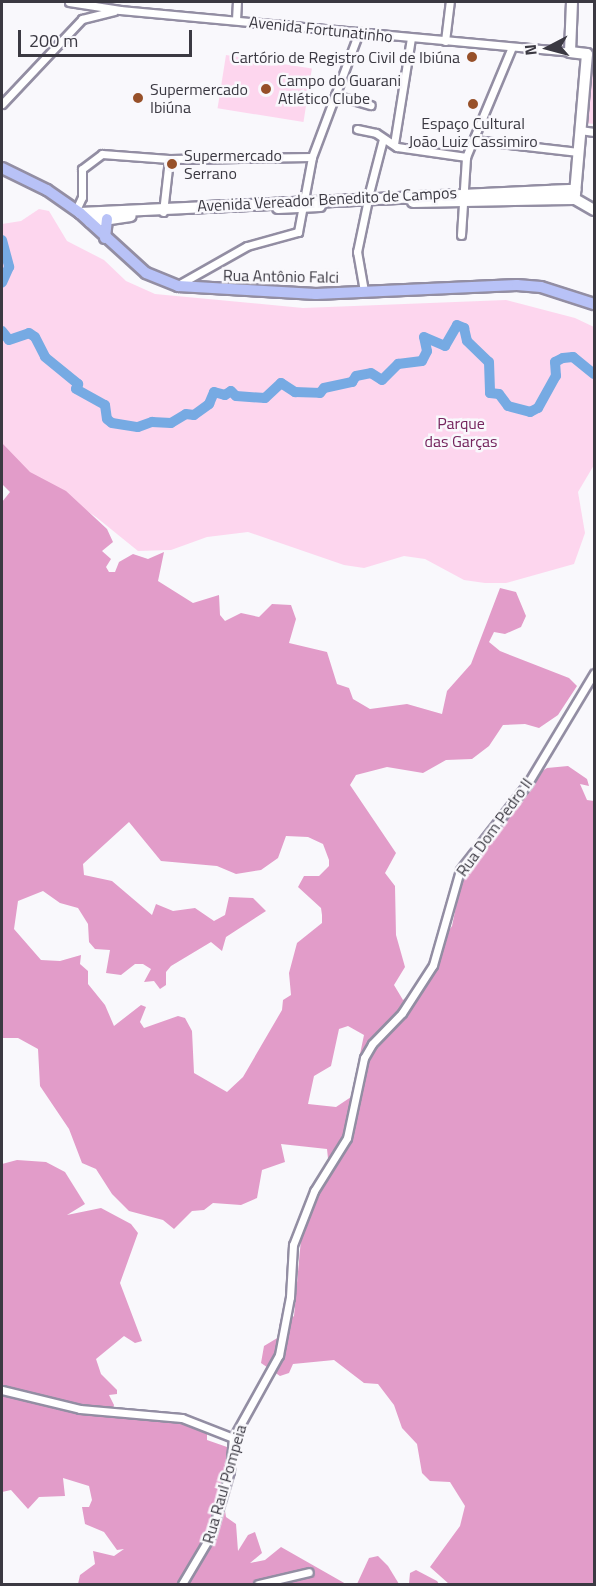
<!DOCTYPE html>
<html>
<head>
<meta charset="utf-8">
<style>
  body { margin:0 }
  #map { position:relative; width:596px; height:1586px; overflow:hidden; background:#f9f8fc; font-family:"Titillium Web",sans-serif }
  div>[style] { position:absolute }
  .green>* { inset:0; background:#fdd6ee; transform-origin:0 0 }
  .forest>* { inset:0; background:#e29cc9 }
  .river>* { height:10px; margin:-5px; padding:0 5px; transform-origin:5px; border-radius:5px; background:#76aae3 }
  .roads { filter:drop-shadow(2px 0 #938ea3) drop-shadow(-2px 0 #938ea3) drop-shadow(0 2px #938ea3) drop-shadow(0 -2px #938ea3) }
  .minor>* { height:7px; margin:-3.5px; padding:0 3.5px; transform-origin:3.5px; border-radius:3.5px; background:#fff }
  .secondary>* { height:10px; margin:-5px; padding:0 5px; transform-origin:5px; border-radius:5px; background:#fff }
  .primary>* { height:10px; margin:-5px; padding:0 5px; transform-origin:5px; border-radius:5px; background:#b8c2f7 }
  .dots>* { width:16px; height:16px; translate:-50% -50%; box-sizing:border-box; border:3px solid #f9f8fc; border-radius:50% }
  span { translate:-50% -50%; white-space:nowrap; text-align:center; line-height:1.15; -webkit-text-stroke:5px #f9f8fc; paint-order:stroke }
  .street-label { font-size:16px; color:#3b3942 }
  .poi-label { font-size:16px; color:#3b3942 }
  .right { translate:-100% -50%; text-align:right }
  .left { translate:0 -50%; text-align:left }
  .park-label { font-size:16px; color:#75255e }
  .frame { position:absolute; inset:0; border:3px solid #3b3942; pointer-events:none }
  .north { position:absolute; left:518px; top:18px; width:60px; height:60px; -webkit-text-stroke:4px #f9f8fc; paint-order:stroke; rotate:264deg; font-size:16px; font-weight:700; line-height:24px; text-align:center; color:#3b3942 }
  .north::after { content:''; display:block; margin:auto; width:21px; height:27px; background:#3b3942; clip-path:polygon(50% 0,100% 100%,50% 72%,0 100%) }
  .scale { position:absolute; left:18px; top:30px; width:174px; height:27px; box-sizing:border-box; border:3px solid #3b3942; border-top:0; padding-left:8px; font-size:18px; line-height:21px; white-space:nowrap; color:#3b3942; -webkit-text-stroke:4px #f9f8fc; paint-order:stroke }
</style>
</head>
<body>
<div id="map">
  <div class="green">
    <i style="left:226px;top:55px;width:87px;height:54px;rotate:9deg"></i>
    <i style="clip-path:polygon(589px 56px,594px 56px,594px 124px,584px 123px)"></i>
    <i style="clip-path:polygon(39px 209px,49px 211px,67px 241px,104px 260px,126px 281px,155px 294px,303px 308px,506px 300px,575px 318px,594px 327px,594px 465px,578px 492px,585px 533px,574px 564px,506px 583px,485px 583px,464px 580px,425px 559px,404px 556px,364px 568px,344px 565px,248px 532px,207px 537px,171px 550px,138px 551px,96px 517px,2px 454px,2px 224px,21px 221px)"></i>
  </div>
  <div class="forest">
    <i style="clip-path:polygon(evenodd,2px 443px,30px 472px,66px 491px,107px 529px,113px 542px,102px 551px,111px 559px,106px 567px,109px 572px,115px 572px,119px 562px,133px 554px,148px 559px,164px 552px,158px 581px,193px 603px,219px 595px,220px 615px,225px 621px,241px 613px,259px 617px,272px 604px,291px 605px,296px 619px,289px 643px,327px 652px,337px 684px,349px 688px,353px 699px,370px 709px,407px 704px,442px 714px,447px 691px,471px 664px,500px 588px,516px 592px,526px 616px,521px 627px,505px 634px,494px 632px,489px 642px,500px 651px,569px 678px,577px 686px,558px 715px,539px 728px,525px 724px,503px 725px,489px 746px,472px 759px,446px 760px,423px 773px,387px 767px,356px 775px,350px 785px,396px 853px,385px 873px,395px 886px,396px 935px,405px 967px,394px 985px,403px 1000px,413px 991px,427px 970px,431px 955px,452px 926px,460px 887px,470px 867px,464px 867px,468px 851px,491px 830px,531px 778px,547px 768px,568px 766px,587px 779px,589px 786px,580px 784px,587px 800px,594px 801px,594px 1584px,449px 1584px,430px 1567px,460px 1526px,465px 1506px,450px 1482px,430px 1481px,422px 1473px,417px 1444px,402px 1428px,394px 1405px,378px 1384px,364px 1383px,334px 1360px,293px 1364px,289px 1373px,280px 1376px,261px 1363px,264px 1346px,284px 1334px,279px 1326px,282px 1316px,288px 1321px,294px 1316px,302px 1228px,321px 1178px,330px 1178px,327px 1149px,281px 1144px,285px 1162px,262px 1170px,257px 1198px,241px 1205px,213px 1203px,204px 1210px,192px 1211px,174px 1229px,163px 1220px,129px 1211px,112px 1194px,96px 1169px,82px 1163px,69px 1129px,40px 1086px,38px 1049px,18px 1038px,2px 1038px,2px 502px,10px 492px,2px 484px,2px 443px,129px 822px,161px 861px,217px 866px,236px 874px,261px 870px,278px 858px,286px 836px,308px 837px,323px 844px,329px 860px,329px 866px,319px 876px,304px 876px,298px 887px,321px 908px,322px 915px,322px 923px,297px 943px,289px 973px,291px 995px,283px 1000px,282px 1010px,243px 1077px,227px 1092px,194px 1073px,192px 1031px,185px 1018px,178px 1016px,144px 1028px,140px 1022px,146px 1007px,141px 1005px,114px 1026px,105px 1005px,88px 984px,88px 971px,80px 964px,81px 955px,60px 961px,41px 960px,14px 929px,18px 901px,43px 891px,60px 903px,78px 908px,88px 924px,89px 942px,95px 949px,110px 950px,106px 973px,121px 975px,135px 964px,143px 964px,151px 969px,144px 982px,154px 981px,160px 989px,166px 985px,166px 972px,171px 966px,211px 942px,222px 951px,226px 937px,266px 911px,253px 898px,229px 897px,225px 915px,214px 921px,195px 908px,173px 911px,156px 904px,152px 915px,112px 881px,84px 875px,83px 864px,129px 822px,2px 443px,348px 1026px,364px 1035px,351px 1097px,336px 1107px,308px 1104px,314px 1076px,331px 1066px,339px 1029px,348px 1026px)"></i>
    <i style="clip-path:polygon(17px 1160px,46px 1162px,65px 1172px,85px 1204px,67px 1215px,101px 1208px,131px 1224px,138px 1233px,120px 1283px,142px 1341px,135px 1343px,124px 1336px,96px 1359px,101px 1374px,117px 1390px,117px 1394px,109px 1395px,114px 1405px,112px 1413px,186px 1422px,207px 1431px,207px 1440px,227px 1447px,238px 1459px,232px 1464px,231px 1480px,223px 1498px,226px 1517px,236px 1524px,238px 1551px,248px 1535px,255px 1532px,262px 1553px,250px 1563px,265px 1560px,281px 1547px,346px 1584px,78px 1584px,80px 1575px,95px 1564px,93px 1551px,114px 1556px,124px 1549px,117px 1550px,104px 1532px,85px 1524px,82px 1507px,89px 1507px,92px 1500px,89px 1486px,63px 1478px,65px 1496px,39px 1497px,28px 1509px,11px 1490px,2px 1492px,2px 1164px)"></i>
    <i style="clip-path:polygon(378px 1556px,388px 1566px,399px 1584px,357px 1584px,369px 1558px)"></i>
    <i style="clip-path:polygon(416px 1570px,437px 1581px,439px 1584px,409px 1584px,410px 1573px)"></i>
  </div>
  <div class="river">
    <i style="left:2px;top:240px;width:28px;rotate:75deg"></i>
    <i style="left:9px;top:267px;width:17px;rotate:114deg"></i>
    <i style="left:2px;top:331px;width:11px;rotate:52deg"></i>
    <i style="left:9px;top:340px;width:21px;rotate:-19deg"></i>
    <i style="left:29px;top:333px;width:7px;rotate:34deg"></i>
    <i style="left:35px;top:337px;width:22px;rotate:63deg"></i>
    <i style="left:45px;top:357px;width:43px;rotate:39.3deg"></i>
    <i style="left:78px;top:384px;width:5px;rotate:112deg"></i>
    <i style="left:76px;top:389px;width:33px;rotate:29deg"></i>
    <i style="left:105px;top:405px;width:14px;rotate:82deg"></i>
    <i style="left:107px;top:419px;width:6px;rotate:39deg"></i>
    <i style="left:112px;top:423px;width:26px;rotate:9deg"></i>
    <i style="left:138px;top:427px;width:15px;rotate:-20deg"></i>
    <i style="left:152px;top:422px;width:19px;rotate:3deg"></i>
    <i style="left:171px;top:423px;width:17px;rotate:-31deg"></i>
    <i style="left:186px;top:414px;width:8px;rotate:7deg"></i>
    <i style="left:194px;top:415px;width:19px;rotate:-36deg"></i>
    <i style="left:209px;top:404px;width:13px;rotate:-67deg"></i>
    <i style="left:214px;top:392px;width:11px;rotate:15deg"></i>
    <i style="left:225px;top:395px;width:7px;rotate:-34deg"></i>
    <i style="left:231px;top:391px;width:7px;rotate:45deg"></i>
    <i style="left:236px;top:396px;width:29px;rotate:4deg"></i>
    <i style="left:265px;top:398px;width:22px;rotate:-43deg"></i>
    <i style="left:281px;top:383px;width:17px;rotate:33deg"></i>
    <i style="left:295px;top:392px;width:25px;rotate:2deg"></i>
    <i style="left:320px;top:393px;width:6px;rotate:-51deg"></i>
    <i style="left:324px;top:388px;width:29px;rotate:-12deg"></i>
    <i style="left:352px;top:382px;width:7px;rotate:-56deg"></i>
    <i style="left:356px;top:376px;width:15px;rotate:-11deg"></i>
    <i style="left:371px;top:373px;width:13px;rotate:32deg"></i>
    <i style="left:382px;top:380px;width:23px;rotate:-45deg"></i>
    <i style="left:398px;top:364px;width:24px;rotate:-7deg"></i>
    <i style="left:422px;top:361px;width:11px;rotate:-63deg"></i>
    <i style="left:427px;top:351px;width:14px;rotate:-102deg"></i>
    <i style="left:424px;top:337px;width:23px;rotate:23deg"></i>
    <i style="left:445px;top:346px;width:24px;rotate:-60deg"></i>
    <i style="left:457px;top:325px;width:8px;rotate:23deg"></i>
    <i style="left:464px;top:328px;width:13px;rotate:77deg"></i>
    <i style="left:467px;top:341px;width:30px;rotate:44deg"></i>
    <i style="left:489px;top:362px;width:31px;rotate:88deg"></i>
    <i style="left:490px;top:393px;width:9px;rotate:6deg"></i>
    <i style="left:499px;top:394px;width:15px;rotate:53deg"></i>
    <i style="left:508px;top:406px;width:23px;rotate:15deg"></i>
    <i style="left:530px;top:412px;width:9px;rotate:-27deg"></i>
    <i style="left:538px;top:408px;width:37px;rotate:-61deg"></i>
    <i style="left:556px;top:376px;width:14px;rotate:-94deg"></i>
    <i style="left:555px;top:362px;width:9px;rotate:-27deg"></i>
    <i style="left:563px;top:358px;width:10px;rotate:-6deg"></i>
    <i style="left:573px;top:357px;width:27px;rotate:39deg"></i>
  </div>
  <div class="roads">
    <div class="minor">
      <i style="left:69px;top:2px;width:52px;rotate:8.9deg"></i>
      <i style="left:120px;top:10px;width:452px;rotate:5.3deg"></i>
      <i style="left:236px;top:20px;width:18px;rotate:-87deg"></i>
      <i style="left:445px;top:41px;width:39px;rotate:-83deg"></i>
      <i style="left:335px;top:95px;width:37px;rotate:16deg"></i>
      <i style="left:2px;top:104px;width:117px;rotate:-46.7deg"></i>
      <i style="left:82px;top:19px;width:33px;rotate:-14deg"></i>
      <i style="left:357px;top:129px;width:19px;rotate:12deg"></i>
      <i style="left:376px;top:133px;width:25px;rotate:34deg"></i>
      <i style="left:397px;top:147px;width:70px;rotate:8.2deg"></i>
      <i style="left:580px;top:130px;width:14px;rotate:8deg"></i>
      <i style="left:474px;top:140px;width:105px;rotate:6.6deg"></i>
      <i style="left:394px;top:144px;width:107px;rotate:-80.9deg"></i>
      <i style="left:368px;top:197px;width:60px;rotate:-75.5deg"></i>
      <i style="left:76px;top:210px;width:14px;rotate:-65deg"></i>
      <i style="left:82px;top:197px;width:28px;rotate:-90deg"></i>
      <i style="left:82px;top:169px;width:25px;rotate:-37deg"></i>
      <i style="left:102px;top:154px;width:67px;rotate:4.3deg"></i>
      <i style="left:169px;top:159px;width:143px;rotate:-0.8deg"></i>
      <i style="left:163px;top:212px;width:53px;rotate:-83.5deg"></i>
      <i style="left:461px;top:235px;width:78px;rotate:-86.3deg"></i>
      <i style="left:466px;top:157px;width:119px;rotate:-67.3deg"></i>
      <i style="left:178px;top:285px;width:79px;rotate:-29.5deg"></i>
      <i style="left:247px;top:246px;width:53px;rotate:-15.4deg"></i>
      <i style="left:298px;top:232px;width:76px;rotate:-79.4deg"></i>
      <i style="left:312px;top:157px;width:134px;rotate:-69.4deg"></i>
      <i style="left:364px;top:291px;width:40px;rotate:-100deg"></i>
      <i style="left:357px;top:252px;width:49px;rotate:-78.2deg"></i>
      <i style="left:2px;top:1390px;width:80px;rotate:13.7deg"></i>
      <i style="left:80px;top:1409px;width:102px;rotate:5deg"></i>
      <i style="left:182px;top:1418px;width:55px;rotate:21.4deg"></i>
      <i style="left:182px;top:1584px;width:57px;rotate:-59.4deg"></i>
      <i style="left:211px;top:1535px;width:67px;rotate:-73.5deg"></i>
      <i style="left:230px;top:1471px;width:33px;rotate:-85deg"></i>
      <i style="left:233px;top:1438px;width:95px;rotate:-61deg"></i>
      <i style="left:279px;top:1355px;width:59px;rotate:-79.3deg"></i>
      <i style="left:290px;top:1297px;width:52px;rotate:-86.7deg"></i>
      <i style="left:293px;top:1245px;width:58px;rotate:-68.7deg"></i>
      <i style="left:314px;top:1191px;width:62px;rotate:-58.1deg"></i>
      <i style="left:347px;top:1138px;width:82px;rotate:-78deg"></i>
      <i style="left:364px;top:1058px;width:16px;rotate:-60deg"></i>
      <i style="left:372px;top:1044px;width:43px;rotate:-45.9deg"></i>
      <i style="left:402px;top:1013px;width:57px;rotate:-57.1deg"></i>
      <i style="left:433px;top:965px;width:99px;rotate:-74.1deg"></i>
      <i style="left:460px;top:870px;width:110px;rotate:-52deg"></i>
      <i style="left:528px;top:783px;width:128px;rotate:-59deg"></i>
      <i style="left:258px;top:1584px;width:52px;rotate:-13.2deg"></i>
    </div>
    <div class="secondary">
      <i style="left:572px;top:2px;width:50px;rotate:92.3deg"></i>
      <i style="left:570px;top:52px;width:17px;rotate:7deg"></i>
      <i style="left:587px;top:54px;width:142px;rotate:94.9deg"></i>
      <i style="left:575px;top:199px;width:22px;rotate:30deg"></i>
      <i style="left:413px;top:202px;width:162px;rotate:-1.1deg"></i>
      <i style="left:278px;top:208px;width:42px;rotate:-2.7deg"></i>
      <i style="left:80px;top:213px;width:496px;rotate:-2.7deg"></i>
      <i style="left:90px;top:222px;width:41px;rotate:-8.3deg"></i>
    </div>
    <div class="primary">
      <i style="left:2px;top:168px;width:50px;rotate:26.1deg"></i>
      <i style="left:47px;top:190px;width:40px;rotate:34.9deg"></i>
      <i style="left:80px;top:213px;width:89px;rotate:42.3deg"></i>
      <i style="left:146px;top:273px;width:35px;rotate:22deg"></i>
      <i style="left:178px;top:286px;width:138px;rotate:3.3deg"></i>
      <i style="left:316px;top:294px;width:201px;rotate:-2.6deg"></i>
      <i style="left:517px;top:285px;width:24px;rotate:5deg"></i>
      <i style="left:541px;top:287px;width:56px;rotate:17.8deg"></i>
      <i style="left:105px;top:238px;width:19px;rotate:-84deg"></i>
    </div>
  </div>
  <div class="dots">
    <i style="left:472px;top:57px;background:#975029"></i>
    <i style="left:266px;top:89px;background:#975029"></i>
    <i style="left:138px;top:98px;background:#975029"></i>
    <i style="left:473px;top:104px;background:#975029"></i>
    <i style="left:172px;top:164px;background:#975029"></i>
  </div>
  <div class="street-label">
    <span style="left:321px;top:29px;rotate:6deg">Avenida Fortunatinho</span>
    <span style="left:327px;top:199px;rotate:-3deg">Avenida Vereador Benedito de Campos</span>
    <span style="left:281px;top:276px;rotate:1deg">Rua Antônio Falci</span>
    <span style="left:494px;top:827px;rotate:-54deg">Rua Dom Pedro II</span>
    <span style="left:224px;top:1484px;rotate:-74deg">Rua Raul Pompeia</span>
  </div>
  <div class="poi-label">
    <span class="right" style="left:460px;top:57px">Cartório de Registro Civil de Ibiúna</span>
    <span class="left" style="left:278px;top:89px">Campo do Guarani<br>Atlético Clube</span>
    <span class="left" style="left:150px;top:98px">Supermercado<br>Ibiúna</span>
    <span style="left:473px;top:132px">Espaço Cultural<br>João Luiz Cassimiro</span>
    <span class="left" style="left:184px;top:164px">Supermercado<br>Serrano</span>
  </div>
  <div class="park-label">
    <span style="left:461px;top:432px">Parque<br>das Garças</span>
  </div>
  <div class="frame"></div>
  <div class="north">N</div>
  <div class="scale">200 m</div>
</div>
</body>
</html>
